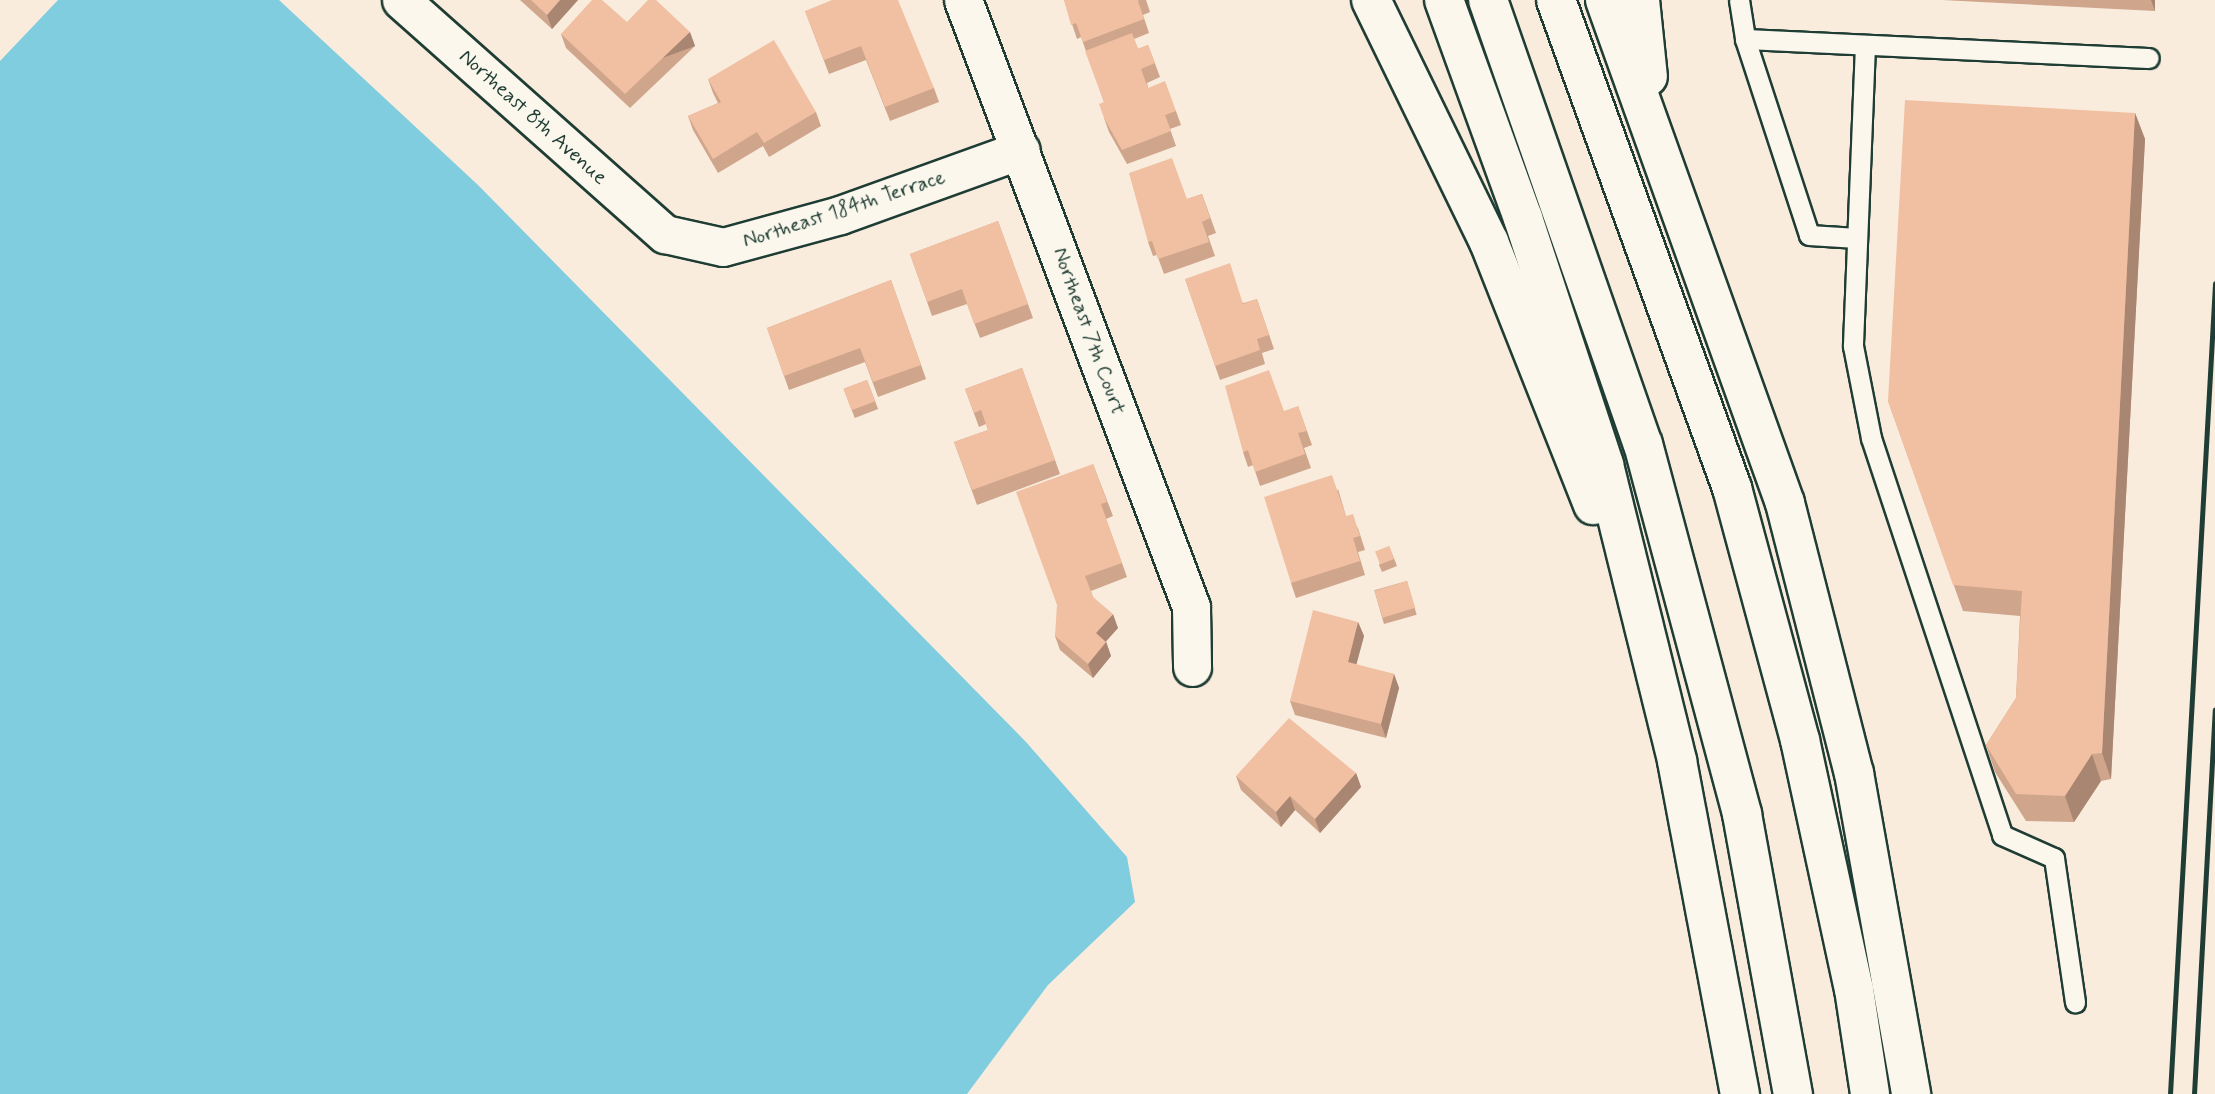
<!DOCTYPE html>
<html>
<head>
<meta charset="utf-8">
<style>
  body { margin:0 }
  #map { position:relative; width:2215px; height:1094px; overflow:hidden; background:#f9ecdd; font-family:Mynerve,sans-serif }
  div>[style] { position:absolute }
  .water>* { inset:0; background:#80cddf }
  .roads { filter:drop-shadow(2px 0 #1f3d34) drop-shadow(-2px 0 #1f3d34) drop-shadow(0 2px #1f3d34) drop-shadow(0 -2px #1f3d34) }
  .lane>* { height:19px; margin:-9.5px; padding:0 9.5px; transform-origin:9.5px; border-radius:9.5px; background:#fbf7ec }
  .street>* { height:37px; margin:-18.5px; padding:0 18.5px; transform-origin:18.5px; border-radius:18.5px; background:#fbf7ec }
  .highway>* { height:38px; margin:-19px; padding:0 19px; transform-origin:19px; border-radius:19px; background:#fbf7ec }
  .rail>* { height:5px; margin:-2.5px; padding:0 2.5px; transform-origin:2.5px; border-radius:2.5px; background:#1f3d34 }
  .wall>* { inset:0; background:#cfa58b; transform-origin:0 0 }
  .shaded-wall>* { inset:0; background:#a98671; transform-origin:0 0 }
  .building>* { inset:0; background:#f1c0a2; transform-origin:0 0 }
  span { translate:-50% -50%; white-space:nowrap; text-align:center; line-height:1.15; -webkit-text-stroke:5px #fbf7ec; paint-order:stroke }
  .street-label { font-size:21px; color:#1f3d34 }
</style>
</head>
<body>
<div id="map">
  <div class="water">
    <i style="clip-path:polygon(58px 0,279px 0,478px 185px,1026px 742px,1127px 857px,1135px 902px,1048px 985px,967px 1094px,0 1094px,0 61px)"></i>
  </div>
  <div class="roads">
    <div class="lane">
      <i style="left:1739px;top:0;width:39px;rotate:81deg"></i>
      <i style="left:1745px;top:39px;width:404px;rotate:2.7deg"></i>
      <i style="left:1745px;top:39px;width:206px;rotate:71.9deg"></i>
      <i style="left:1809px;top:235px;width:48px;rotate:3.6deg"></i>
      <i style="left:1865px;top:45px;width:301px;rotate:92.3deg"></i>
      <i style="left:1853px;top:346px;width:94px;rotate:78.9deg"></i>
      <i style="left:1871px;top:438px;width:418px;rotate:71.7deg"></i>
      <i style="left:2002px;top:835px;width:57px;rotate:23.9deg"></i>
      <i style="left:2054px;top:858px;width:146px;rotate:81.7deg"></i>
    </div>
    <div class="street">
      <i style="left:401px;top:0;width:353px;rotate:41.6deg"></i>
      <i style="left:665px;top:234px;width:59px;rotate:12.6deg"></i>
      <i style="left:723px;top:247px;width:121px;rotate:-15.3deg"></i>
      <i style="left:840px;top:215px;width:192px;rotate:-19.8deg"></i>
      <i style="left:963px;top:0;width:648px;rotate:69.41deg"></i>
      <i style="left:1191px;top:607px;width:60px;rotate:89deg"></i>
    </div>
    <div class="highway">
      <i style="left:1371px;top:0;width:269px;rotate:64deg"></i>
      <i style="left:1489px;top:242px;width:283px;rotate:68.4deg"></i>
      <i style="left:1444px;top:0;width:232px;rotate:70.1deg"></i>
      <i style="left:1523px;top:218px;width:260px;rotate:71.8deg"></i>
      <i style="left:1604px;top:465px;width:305px;rotate:76.1deg"></i>
      <i style="left:1677px;top:761px;width:339px;rotate:79.3deg"></i>
      <i style="left:1488px;top:0;width:470px;rotate:70.8deg"></i>
      <i style="left:1643px;top:444px;width:383px;rotate:75deg"></i>
      <i style="left:1742px;top:814px;width:285px;rotate:79.7deg"></i>
      <i style="left:1556px;top:0;width:519px;rotate:70.17deg"></i>
      <i style="left:1732px;top:488px;width:261px;rotate:74.9deg"></i>
      <i style="left:1800px;top:740px;width:255px;rotate:77.8deg"></i>
      <i style="left:1854px;top:989px;width:106px;rotate:81.3deg"></i>
      <i style="left:1605px;top:0;width:534px;rotate:70.31deg"></i>
      <i style="left:1785px;top:503px;width:279px;rotate:75.7deg"></i>
      <i style="left:1854px;top:773px;width:326px;rotate:79.9deg"></i>
      <i style="left:1640px;top:0;width:77px;rotate:84.1deg"></i>
    </div>
  </div>
  <div class="rail">
    <i style="left:2170px;top:1094px;width:812px;rotate:-86.82deg"></i>
    <i style="left:2194px;top:1094px;width:385px;rotate:-86.9deg"></i>
  </div>
  <div class="wall">
    <i style="clip-path:polygon(520px 0,578px 0,552px 29px)"></i>
    <i style="clip-path:polygon(1064px 0,1146px 0,1150px 12px,1143px 15px,1149px 33px,1134px 39px,1138px 49px,1148px 45px,1160px 77px,1147px 83px,1148px 88px,1176px 111px,1181px 125px,1170px 129px,1176px 146px,1127px 164px,1109px 132px,1104px 118px,1104px 102px,1081px 37px,1077px 39px)"></i>
    <i style="clip-path:polygon(1942px 0,2155px 0,2155px 11px)"></i>
    <i style="clip-path:polygon(805px 11px,934px 88px,939px 102px,890px 121px,866px 60px,829px 74px)"></i>
    <i style="clip-path:polygon(627px 22px,695px 46px,630px 108px,566px 48px,561px 34px)"></i>
    <i style="clip-path:polygon(708px 79px,816px 112px,821px 126px,769px 157px,763px 146px,718px 173px,693px 130px,688px 116px,718px 103px,713px 93px)"></i>
    <i style="clip-path:polygon(2135px 113px,2145px 139px,2111px 779px,2101px 781px,2074px 822px,2026px 821px,1995px 772px,1986px 745px,2016px 698px,2020px 616px,1963px 611px,1888px 401px)"></i>
    <i style="clip-path:polygon(1202px 194px,1216px 233px,1208px 236px,1215px 256px,1164px 274px,1157px 255px,1153px 256px,1148px 242px,1187px 199px)"></i>
    <i style="clip-path:polygon(998px 221px,1033px 318px,980px 338px,967px 304px,932px 316px,910px 254px)"></i>
    <i style="clip-path:polygon(1185px 279px,1244px 303px,1257px 299px,1274px 349px,1262px 353px,1265px 364px,1220px 380px)"></i>
    <i style="clip-path:polygon(891px 280px,926px 379px,878px 397px,865px 362px,789px 390px,767px 328px)"></i>
    <i style="clip-path:polygon(1022px 368px,1060px 474px,977px 505px,954px 442px,988px 430px,986px 424px,979px 427px,965px 389px)"></i>
    <i style="left:867px;top:380px;width:31px;height:25px;rotate:69deg"></i>
    <i style="clip-path:polygon(1298px 406px,1312px 445px,1304px 448px,1311px 468px,1260px 486px,1253px 465px,1248px 467px,1243px 452px)"></i>
    <i style="clip-path:polygon(1093px 464px,1113px 516px,1106px 519px,1127px 577px,1091px 591px,1093px 597px,1118px 628px,1106px 641px,1111px 656px,1093px 678px,1060px 650px,1055px 636px)"></i>
    <i style="clip-path:polygon(1338px 489px,1346px 516px,1358px 528px,1365px 550px,1358px 552px,1365px 575px,1296px 598px,1291px 583px)"></i>
    <i style="clip-path:polygon(1389px 546px,1397px 566px,1382px 572px,1379px 565px)"></i>
    <i style="left:1407px;top:581px;width:35px;height:34px;rotate:74deg"></i>
    <i style="clip-path:polygon(1358px 622px,1364px 636px,1356px 665px,1394px 674px,1399px 688px,1386px 738px,1295px 715px,1290px 701px)"></i>
    <i style="clip-path:polygon(1356px 773px,1361px 787px,1320px 833px,1295px 810px,1281px 827px,1241px 790px,1236px 776px)"></i>
  </div>
  <div class="shaded-wall">
    <i style="clip-path:polygon(560px 0,578px 0,552px 29px,547px 15px)"></i>
    <i style="clip-path:polygon(2151px 0,2155px 0,2155px 11px)"></i>
    <i style="left:690px;top:32px;width:15px;height:90px;rotate:70deg"></i>
    <i style="clip-path:polygon(2135px 113px,2145px 139px,2111px 779px,2102px 753px)"></i>
    <i style="clip-path:polygon(1113px 614px,1118px 628px,1101px 647px,1096px 633px)"></i>
    <i style="clip-path:polygon(1358px 622px,1364px 636px,1353px 677px,1348px 662px)"></i>
    <i style="clip-path:polygon(1106px 642px,1111px 656px,1093px 678px,1088px 664px)"></i>
    <i style="clip-path:polygon(1394px 674px,1399px 688px,1386px 738px,1381px 724px)"></i>
    <i style="clip-path:polygon(2092px 754px,2101px 781px,2074px 822px,2065px 796px)"></i>
    <i style="clip-path:polygon(1356px 773px,1361px 787px,1320px 833px,1315px 819px)"></i>
    <i style="clip-path:polygon(1290px 796px,1295px 810px,1281px 827px,1276px 812px)"></i>
  </div>
  <div class="building">
    <i style="clip-path:polygon(531px 0,560px 0,547px 15px)"></i>
    <i style="clip-path:polygon(592px 0,602px 0,627px 22px,648px 0,656px 0,690px 32px,625px 94px,561px 34px)"></i>
    <i style="clip-path:polygon(832px 0,898px 0,934px 88px,885px 107px,861px 46px,824px 60px,805px 11px)"></i>
    <i style="clip-path:polygon(1064px 0,1139px 0,1138px 1px,1144px 19px,1083px 42px,1076px 23px,1071px 25px)"></i>
    <i style="clip-path:polygon(1132px 33px,1138px 49px,1148px 45px,1155px 63px,1141px 69px,1148px 88px,1165px 81px,1176px 111px,1165px 115px,1171px 131px,1122px 150px,1104px 118px,1099px 104px,1104px 102px,1085px 51px)"></i>
    <i style="clip-path:polygon(774px 40px,816px 112px,764px 143px,757px 132px,713px 159px,688px 116px,721px 102px,708px 79px)"></i>
    <i style="clip-path:polygon(1905px 100px,2135px 113px,2102px 753px,2092px 754px,2065px 796px,2016px 794px,1986px 745px,2016px 698px,2022px 591px,1953px 585px,1888px 401px)"></i>
    <i style="clip-path:polygon(1172px 158px,1187px 199px,1202px 194px,1210px 218px,1202px 222px,1209px 242px,1158px 259px,1152px 241px,1148px 242px,1129px 173px)"></i>
    <i style="clip-path:polygon(998px 221px,1028px 304px,974px 324px,962px 289px,927px 302px,910px 254px)"></i>
    <i style="clip-path:polygon(1230px 263px,1243px 304px,1257px 299px,1269px 335px,1257px 339px,1260px 350px,1215px 366px,1185px 279px)"></i>
    <i style="clip-path:polygon(891px 280px,921px 365px,873px 382px,860px 348px,784px 376px,767px 328px)"></i>
    <i style="clip-path:polygon(1022px 368px,1055px 460px,972px 490px,954px 442px,988px 430px,981px 410px,974px 413px,965px 389px)"></i>
    <i style="clip-path:polygon(1269px 370px,1284px 411px,1298px 406px,1307px 431px,1298px 433px,1305px 454px,1255px 472px,1248px 450px,1243px 452px,1225px 386px)"></i>
    <i style="left:867px;top:380px;width:23px;height:25px;rotate:70deg"></i>
    <i style="clip-path:polygon(1093px 464px,1107px 502px,1101px 504px,1122px 563px,1085px 576px,1093px 597px,1113px 614px,1096px 633px,1106px 642px,1088px 664px,1055px 636px,1057px 605px,1016px 492px)"></i>
    <i style="clip-path:polygon(1332px 475px,1346px 516px,1353px 514px,1360px 536px,1353px 538px,1360px 561px,1291px 583px,1264px 497px)"></i>
    <i style="left:1389px;top:546px;width:14px;height:15px;rotate:69deg"></i>
    <i style="left:1407px;top:581px;width:28px;height:34px;rotate:73deg"></i>
    <i style="clip-path:polygon(1313px 610px,1358px 622px,1348px 662px,1394px 674px,1381px 724px,1290px 701px)"></i>
    <i style="clip-path:polygon(1289px 718px,1356px 773px,1315px 819px,1290px 796px,1276px 812px,1236px 776px)"></i>
  </div>
  <div class="street-label">
    <span style="left:533px;top:117px;rotate:42deg">Northeast 8th Avenue</span>
    <span style="left:844px;top:209px;rotate:-18deg">Northeast 184th Terrace</span>
    <span style="left:1089px;top:331px;rotate:70deg">Northeast 7th Court</span>
  </div>
</div>
</body>
</html>
